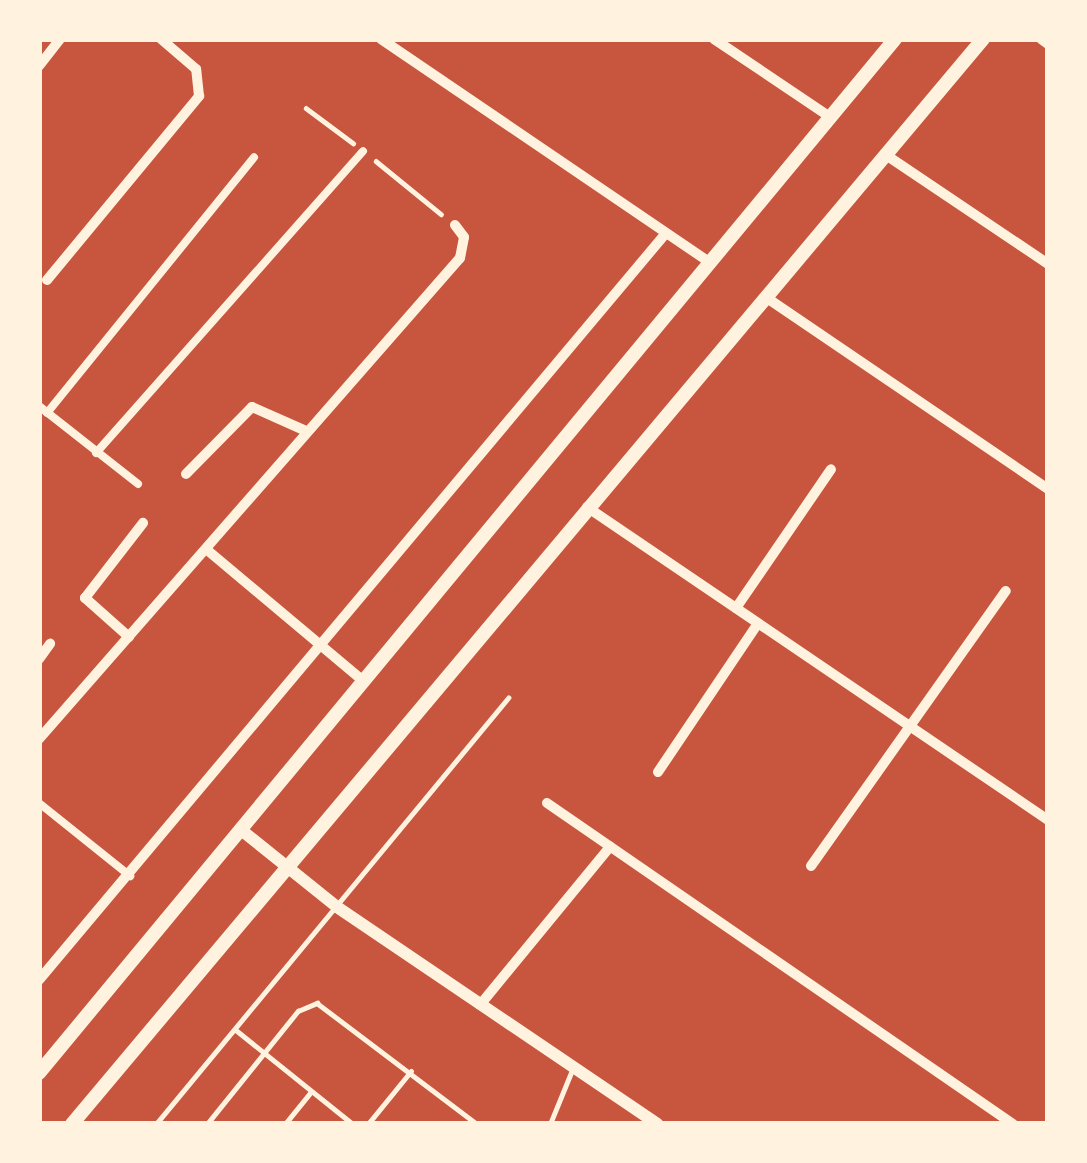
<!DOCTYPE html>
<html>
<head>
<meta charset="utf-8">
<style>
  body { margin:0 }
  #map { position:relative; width:1087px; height:1163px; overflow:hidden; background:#c8553d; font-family:Raleway,sans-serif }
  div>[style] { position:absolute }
  .path>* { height:4.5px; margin:-2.25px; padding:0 2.25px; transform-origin:2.25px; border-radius:2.25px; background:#fff3e0 }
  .service>* { height:4.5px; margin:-2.25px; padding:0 2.25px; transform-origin:2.25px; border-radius:2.25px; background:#fff3e0 }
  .pedestrian>* { height:8px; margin:-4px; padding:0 4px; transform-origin:4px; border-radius:4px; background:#fff3e0 }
  .minor>* { height:10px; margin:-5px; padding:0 5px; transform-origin:5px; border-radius:5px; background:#fff3e0 }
  .tertiary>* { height:12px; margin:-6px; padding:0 6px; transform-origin:6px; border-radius:6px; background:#fff3e0 }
  .secondary>* { height:14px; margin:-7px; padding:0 7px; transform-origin:7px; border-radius:7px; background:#fff3e0 }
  span { translate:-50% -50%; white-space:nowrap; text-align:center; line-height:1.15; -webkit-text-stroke:12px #fff3e0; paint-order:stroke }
  .frame { position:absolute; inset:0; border:42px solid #fff3e0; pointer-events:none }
</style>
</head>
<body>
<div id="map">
  <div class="path">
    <i style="left:306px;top:108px;width:59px;rotate:36.7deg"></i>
    <i style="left:376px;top:161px;width:84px;rotate:39.2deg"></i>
  </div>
  <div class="service">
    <i style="left:236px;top:1030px;width:150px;rotate:38.8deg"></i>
    <i style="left:156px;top:1124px;width:553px;rotate:-50.43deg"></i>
    <i style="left:207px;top:1124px;width:145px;rotate:-51.2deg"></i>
    <i style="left:298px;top:1011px;width:21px;rotate:-23deg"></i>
    <i style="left:317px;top:1003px;width:201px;rotate:37.1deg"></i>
    <i style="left:285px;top:1124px;width:40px;rotate:-51deg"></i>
    <i style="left:368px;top:1124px;width:68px;rotate:-50.9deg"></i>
    <i style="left:550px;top:1124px;width:58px;rotate:-67.8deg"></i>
  </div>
  <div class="pedestrian">
    <i style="left:39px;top:406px;width:126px;rotate:38.2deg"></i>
    <i style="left:47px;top:413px;width:329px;rotate:-51deg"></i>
    <i style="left:96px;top:453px;width:403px;rotate:-48.5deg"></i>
    <i style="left:39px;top:803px;width:117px;rotate:38.7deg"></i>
  </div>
  <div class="minor">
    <i style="left:381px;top:39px;width:398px;rotate:34.2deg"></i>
    <i style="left:714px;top:39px;width:140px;rotate:33.9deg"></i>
    <i style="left:1041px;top:39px;width:9px;rotate:36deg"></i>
    <i style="left:39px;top:66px;width:34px;rotate:-52deg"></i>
    <i style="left:886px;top:155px;width:195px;rotate:33.9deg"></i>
    <i style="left:47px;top:280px;width:239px;rotate:-50.4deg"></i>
    <i style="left:199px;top:96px;width:27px;rotate:-96deg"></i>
    <i style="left:196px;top:69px;width:46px;rotate:-139.4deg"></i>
    <i style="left:767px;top:298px;width:340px;rotate:34.2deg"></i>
    <i style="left:186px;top:474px;width:94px;rotate:-45.4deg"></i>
    <i style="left:252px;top:407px;width:57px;rotate:23.9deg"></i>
    <i style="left:587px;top:507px;width:557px;rotate:34.17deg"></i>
    <i style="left:206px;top:549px;width:204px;rotate:40deg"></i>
    <i style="left:736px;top:608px;width:168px;rotate:-55.6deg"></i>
    <i style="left:129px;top:637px;width:59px;rotate:-138.4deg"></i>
    <i style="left:85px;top:598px;width:95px;rotate:-52.3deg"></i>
    <i style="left:39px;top:659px;width:19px;rotate:-54deg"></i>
    <i style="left:39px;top:739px;width:639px;rotate:-48.81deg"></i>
    <i style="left:460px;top:258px;width:21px;rotate:-79deg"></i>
    <i style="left:464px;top:237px;width:15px;rotate:-127deg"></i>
    <i style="left:658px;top:772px;width:179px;rotate:-56.1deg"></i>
    <i style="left:547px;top:803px;width:566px;rotate:34.56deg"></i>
    <i style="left:811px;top:866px;width:337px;rotate:-54.7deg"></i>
    <i style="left:39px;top:980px;width:975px;rotate:-49.99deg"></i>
    <i style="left:480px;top:1005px;width:205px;rotate:-50.6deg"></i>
  </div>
  <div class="tertiary">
    <i style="left:240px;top:829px;width:124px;rotate:38.8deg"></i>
    <i style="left:337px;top:907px;width:387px;rotate:34.1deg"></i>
  </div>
  <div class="secondary">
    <i style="left:39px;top:1073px;width:1342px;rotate:-50.38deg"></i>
    <i style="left:72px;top:1124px;width:1417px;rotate:-49.98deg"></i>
  </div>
  <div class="frame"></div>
</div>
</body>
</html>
